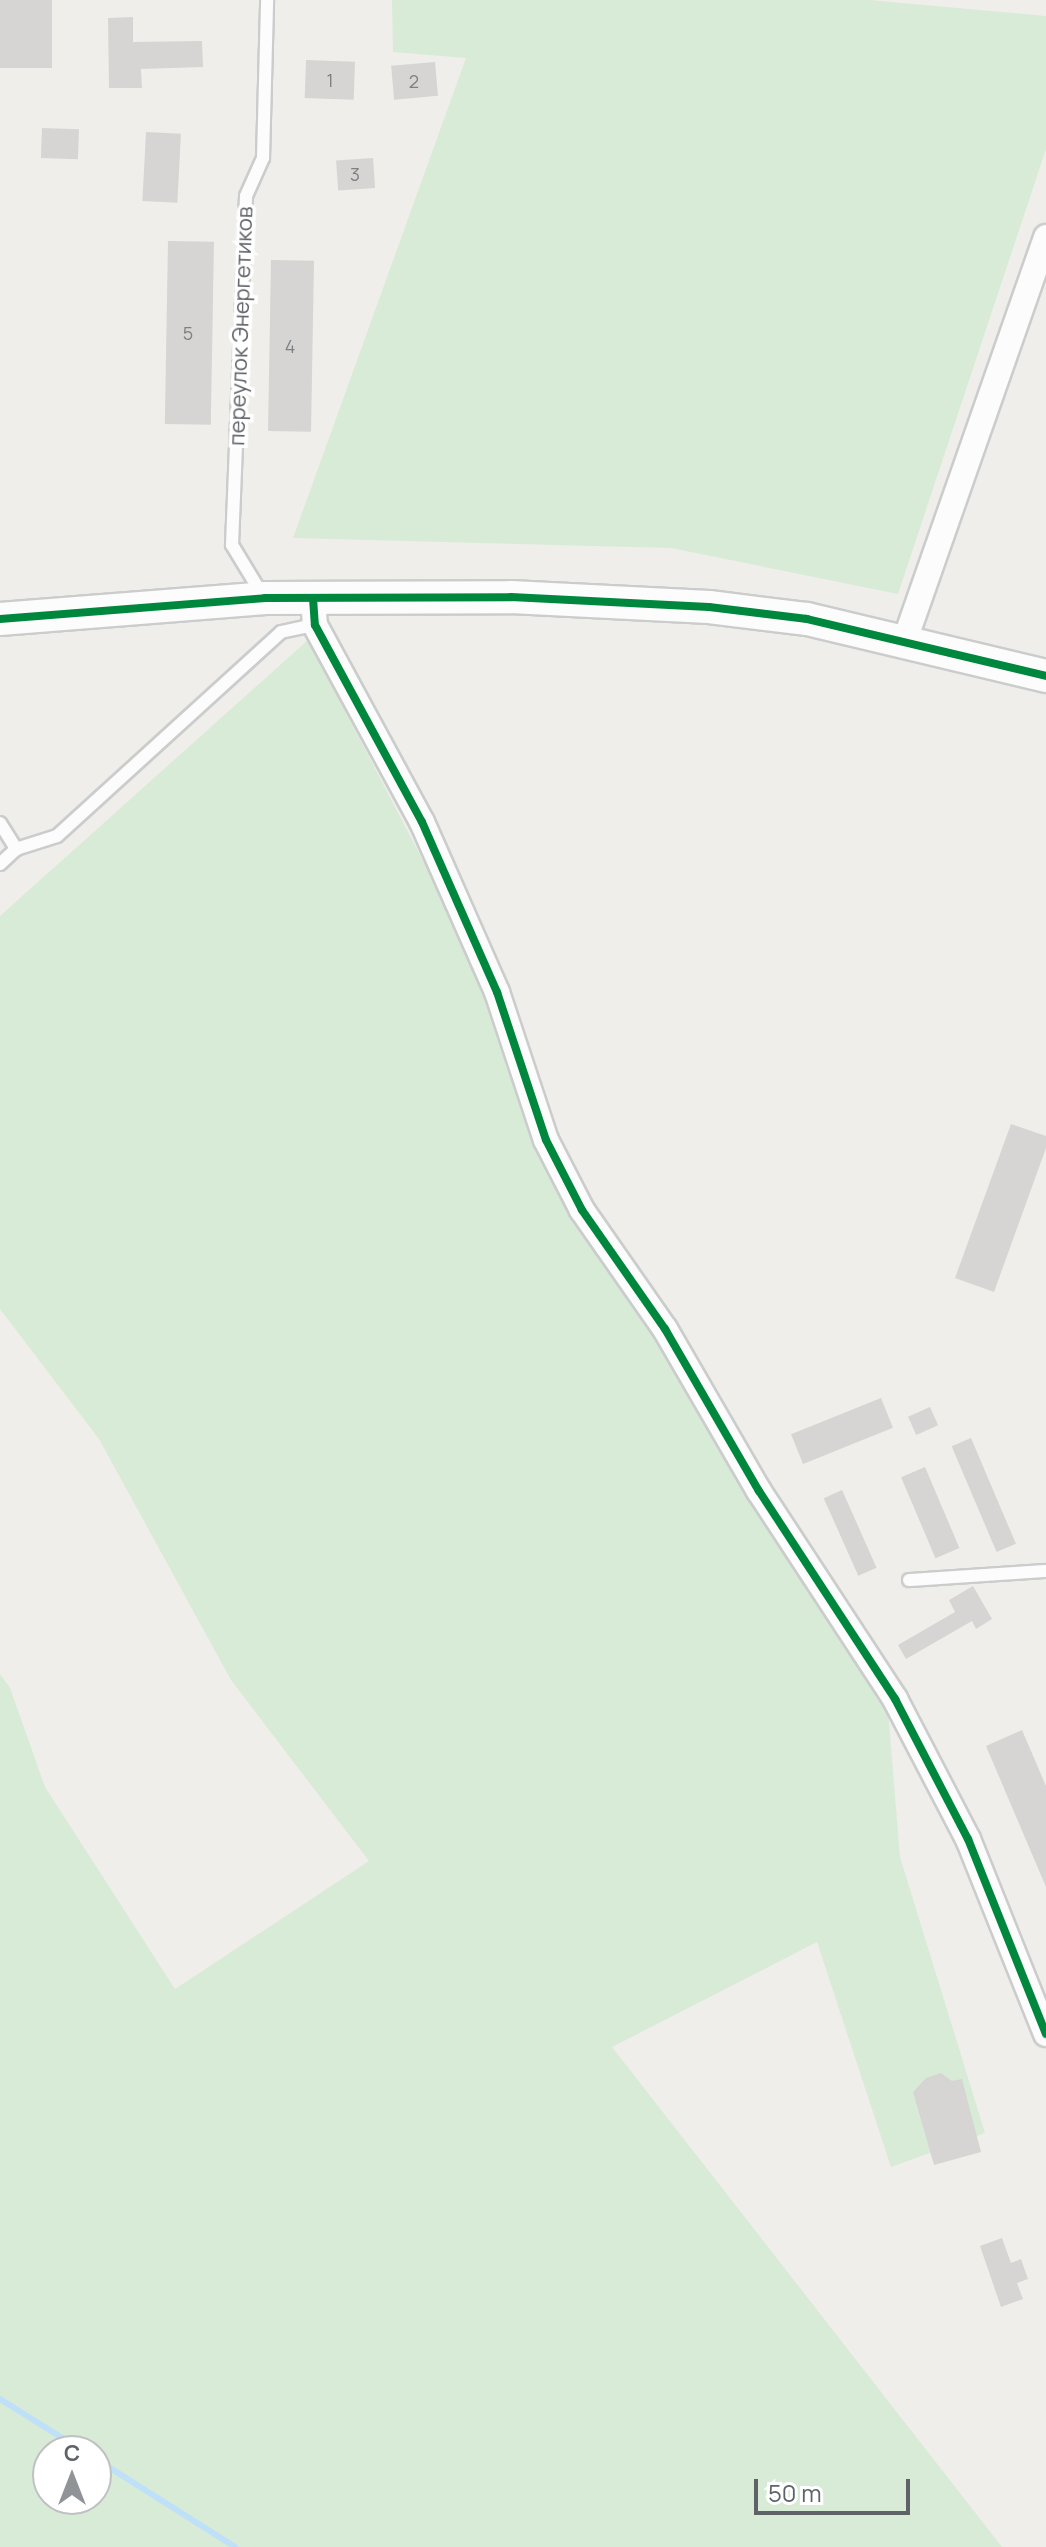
<!DOCTYPE html>
<html>
<head>
<meta charset="utf-8">
<style>
  body { margin:0 }
  #map { position:relative; width:1046px; height:2547px; overflow:hidden; background:#efeeea; font-family:Manrope,sans-serif }
  div>[style] { position:absolute }
  .green>* { inset:0; background:#d8ebd6 }
  .stream>* { height:6px; margin:-3px; padding:0 3px; transform-origin:3px; border-radius:3px; background:#bfe0f9 }
  .building>* { inset:0; background:#d6d5d3; transform-origin:0 0 }
  .roads { filter:drop-shadow(2px 0 #cbcccc) drop-shadow(-2px 0 #cbcccc) drop-shadow(0 2px #cbcccc) drop-shadow(0 -2px #cbcccc) }
  .service>* { height:12px; margin:-6px; padding:0 6px; transform-origin:6px; border-radius:6px; background:#fdfcfc }
  .minor>* { height:24px; margin:-12px; padding:0 12px; transform-origin:12px; border-radius:12px; background:#fdfcfc }
  .tertiary>* { height:32px; margin:-16px; padding:0 16px; transform-origin:16px; border-radius:16px; background:#fdfcfc }
  .cycleway>* { height:8px; margin:-4px; padding:0 4px; transform-origin:4px; border-radius:4px; background:#00873e }
  span { translate:-50% -50%; white-space:nowrap; text-align:center; line-height:1.15; -webkit-text-stroke:7px #fff; paint-order:stroke }
  .number-label { font-size:18px; color:#7e8184 }
  .number-label span { -webkit-text-stroke-width:0 }
  .street-label { font-size:22px; color:#5f6368 }
  .north { position:absolute; left:32px; top:2435px; width:80px; height:80px; box-sizing:border-box; background:#fff; border:2px solid #bfc1c3; border-radius:50%; rotate:0deg; font-size:22px; font-weight:700; line-height:32px; text-align:center; color:#5f6368 }
  .north::after { content:''; display:block; margin:auto; width:28px; height:36px; background:#919496; clip-path:polygon(50% 0,100% 100%,50% 72%,0 100%) }
  .scale { position:absolute; left:754px; top:2479px; width:156px; height:36px; box-sizing:border-box; border:4px solid #5f6368; border-top:0; padding-left:10px; font-size:24px; line-height:28px; white-space:nowrap; color:#5f6368; -webkit-text-stroke:6px #fff; paint-order:stroke }
</style>
</head>
<body>
<div id="map">
  <div class="green">
    <i style="clip-path:polygon(392px 0,869px 0,1046px 16px,1046px 149px,898px 594px,671px 548px,293px 538px,466px 58px,393px 52px)"></i>
    <i style="clip-path:polygon(evenodd,308px 640px,443px 899px,563px 1190px,887px 1699px,900px 1857px,985px 2133px,891px 2167px,817px 1942px,612px 2047px,1002px 2547px,0 2547px,0 1674px,10px 1688px,45px 1787px,175px 1989px,369px 1861px,231px 1680px,99px 1439px,0 1309px,0 916px,308px 640px,48px 2451px,96px 2451px,96px 2499px,48px 2499px,48px 2451px)"></i>
  </div>
  <div class="stream">
    <i style="left:0;top:2399px;width:98px;rotate:32.1deg"></i>
    <i style="left:96px;top:2459px;width:165px;rotate:32.3deg"></i>
  </div>
  <div class="building">
    <i style="left:0;top:0;width:52px;height:68px"></i>
    <i style="clip-path:polygon(133px 17px,133px 42px,202px 41px,203px 67px,141px 69px,142px 88px,109px 88px,108px 18px)"></i>
    <i style="left:306px;top:60px;width:49px;height:38px;rotate:2deg"></i>
    <i style="left:435px;top:62px;width:34px;height:44px;rotate:85deg"></i>
    <i style="left:42px;top:128px;width:37px;height:30px;rotate:2deg"></i>
    <i style="left:146px;top:132px;width:35px;height:69px;rotate:3deg"></i>
    <i style="left:373px;top:158px;width:30px;height:37px;rotate:86deg"></i>
    <i style="left:168px;top:241px;width:46px;height:183px;rotate:1deg"></i>
    <i style="left:271px;top:260px;width:43px;height:171px;rotate:1deg"></i>
    <i style="clip-path:polygon(1011px 1124px,1046px 1136px,1046px 1148px,994px 1292px,955px 1278px)"></i>
    <i style="left:881px;top:1398px;width:32px;height:97px;rotate:68deg"></i>
    <i style="left:930px;top:1407px;width:20px;height:24px;rotate:66deg"></i>
    <i style="left:971px;top:1438px;width:115px;height:21px;rotate:67deg"></i>
    <i style="left:925px;top:1467px;width:88px;height:26px;rotate:67deg"></i>
    <i style="left:842px;top:1490px;width:85px;height:20px;rotate:66deg"></i>
    <i style="clip-path:polygon(973px 1586px,992px 1619px,976px 1629px,972px 1621px,906px 1659px,898px 1645px,955px 1612px,949px 1600px)"></i>
    <i style="clip-path:polygon(1022px 1730px,1046px 1786px,1046px 1887px,986px 1746px)"></i>
    <i style="clip-path:polygon(941px 2073px,952px 2081px,962px 2079px,981px 2152px,934px 2165px,913px 2092px,926px 2078px)"></i>
    <i style="clip-path:polygon(1002px 2238px,1011px 2263px,1021px 2259px,1028px 2279px,1017px 2283px,1023px 2299px,1001px 2307px,980px 2246px)"></i>
  </div>
  <div class="roads">
    <div class="service">
      <i style="left:263px;top:596px;width:60px;rotate:-121.3deg"></i>
      <i style="left:232px;top:545px;width:349px;rotate:-87.7deg"></i>
      <i style="left:246px;top:196px;width:42px;rotate:-65.9deg"></i>
      <i style="left:263px;top:158px;width:158px;rotate:-88.5deg"></i>
      <i style="left:0;top:823px;width:31px;rotate:58deg"></i>
      <i style="left:0;top:864px;width:22px;rotate:-43deg"></i>
      <i style="left:16px;top:849px;width:43px;rotate:-17.6deg"></i>
      <i style="left:57px;top:836px;width:303px;rotate:-42.3deg"></i>
      <i style="left:281px;top:632px;width:35px;rotate:-12deg"></i>
      <i style="left:909px;top:1580px;width:137px;rotate:-3.8deg"></i>
    </div>
    <div class="minor">
      <i style="left:313px;top:598px;width:27px;rotate:86deg"></i>
      <i style="left:315px;top:625px;width:224px;rotate:61.5deg"></i>
      <i style="left:422px;top:822px;width:186px;rotate:66.2deg"></i>
      <i style="left:497px;top:992px;width:156px;rotate:71.7deg"></i>
      <i style="left:546px;top:1140px;width:79px;rotate:62.8deg"></i>
      <i style="left:582px;top:1210px;width:145px;rotate:55.1deg"></i>
      <i style="left:665px;top:1329px;width:187px;rotate:59.9deg"></i>
      <i style="left:759px;top:1491px;width:249px;rotate:56.8deg"></i>
      <i style="left:895px;top:1699px;width:158px;rotate:62.5deg"></i>
      <i style="left:968px;top:1839px;width:210px;rotate:68.2deg"></i>
      <i style="left:905px;top:640px;width:427px;rotate:-70.7deg"></i>
    </div>
    <div class="tertiary">
      <i style="left:0;top:619px;width:266px;rotate:-4.5deg"></i>
      <i style="left:265px;top:598px;width:246px;rotate:-0.2deg"></i>
      <i style="left:511px;top:597px;width:198px;rotate:2.9deg"></i>
      <i style="left:709px;top:607px;width:99px;rotate:7deg"></i>
      <i style="left:807px;top:619px;width:246px;rotate:13.4deg"></i>
    </div>
  </div>
  <div class="cycleway">
    <i style="left:313px;top:598px;width:27px;rotate:86deg"></i>
    <i style="left:315px;top:625px;width:224px;rotate:61.5deg"></i>
    <i style="left:422px;top:822px;width:186px;rotate:66.2deg"></i>
    <i style="left:497px;top:992px;width:156px;rotate:71.7deg"></i>
    <i style="left:546px;top:1140px;width:79px;rotate:62.8deg"></i>
    <i style="left:582px;top:1210px;width:145px;rotate:55.1deg"></i>
    <i style="left:665px;top:1329px;width:187px;rotate:59.9deg"></i>
    <i style="left:759px;top:1491px;width:249px;rotate:56.8deg"></i>
    <i style="left:895px;top:1699px;width:158px;rotate:62.5deg"></i>
    <i style="left:968px;top:1839px;width:210px;rotate:68.2deg"></i>
    <i style="left:0;top:619px;width:266px;rotate:-4.5deg"></i>
    <i style="left:265px;top:598px;width:246px;rotate:-0.2deg"></i>
    <i style="left:511px;top:597px;width:198px;rotate:2.9deg"></i>
    <i style="left:709px;top:607px;width:99px;rotate:7deg"></i>
    <i style="left:807px;top:619px;width:246px;rotate:13.4deg"></i>
  </div>
  <div class="number-label">
    <span style="left:330px;top:80px">1</span>
    <span style="left:414px;top:81px">2</span>
    <span style="left:355px;top:174px">3</span>
    <span style="left:188px;top:333px">5</span>
    <span style="left:290px;top:346px">4</span>
  </div>
  <div class="street-label">
    <span style="left:241px;top:326px;rotate:-88deg">переулок Энергетиков</span>
  </div>
  <div class="north">С</div>
  <div class="scale">50 m</div>
</div>
</body>
</html>
